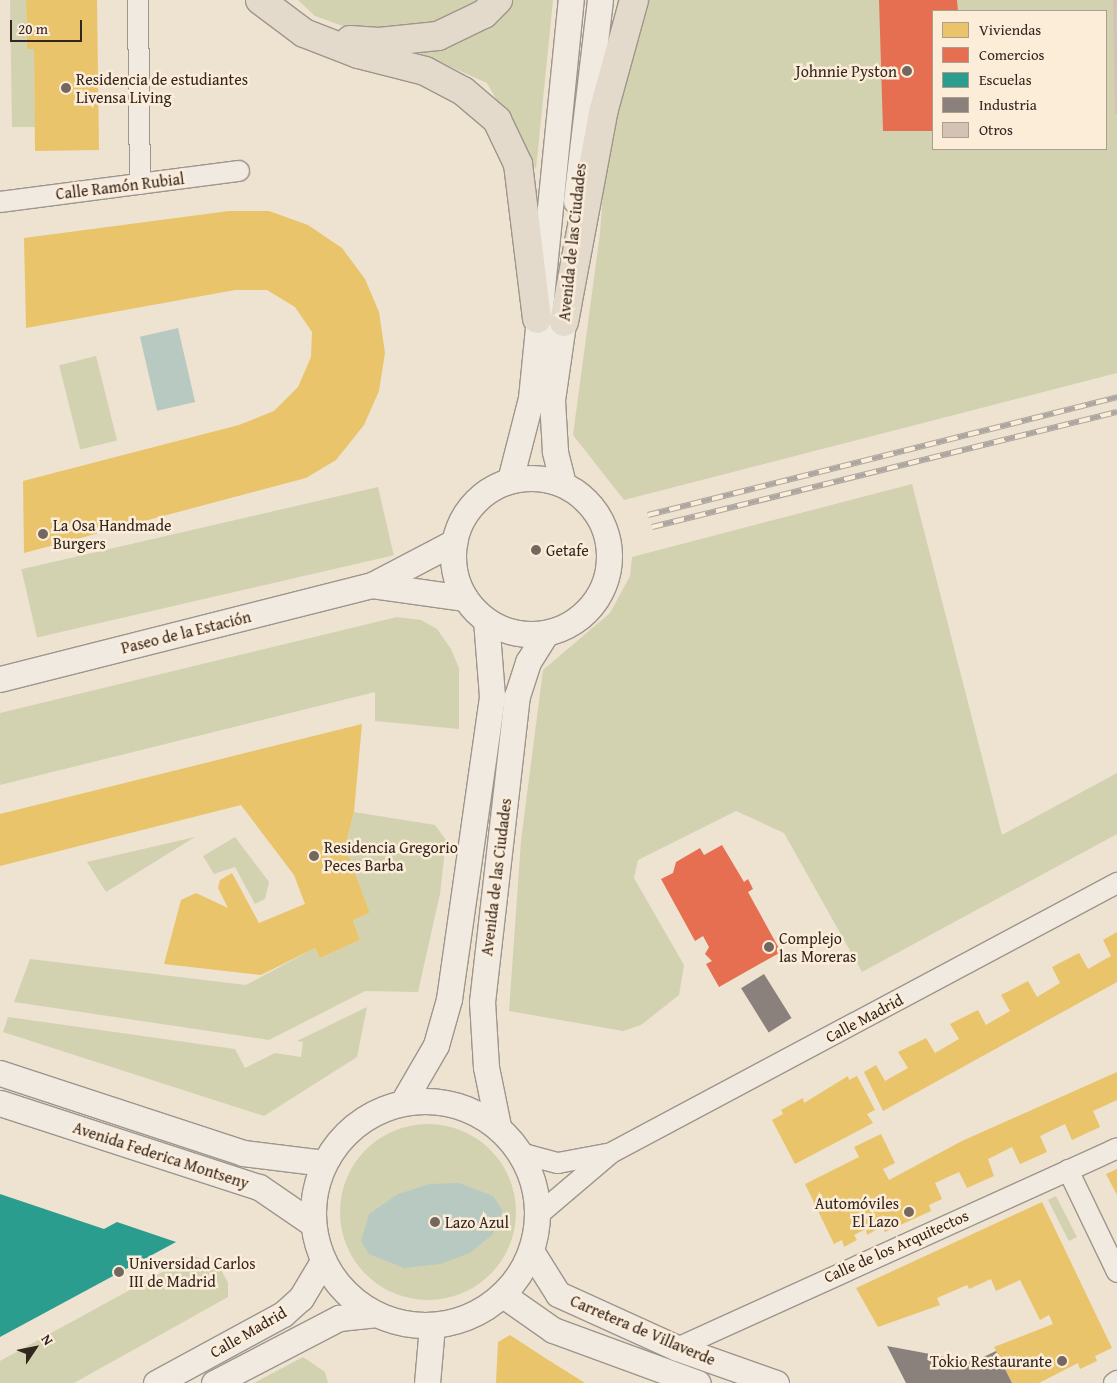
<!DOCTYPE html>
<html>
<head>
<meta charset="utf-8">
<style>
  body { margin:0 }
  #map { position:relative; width:1117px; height:1383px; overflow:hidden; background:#eee2d1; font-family:"Gentium Book Plus",serif }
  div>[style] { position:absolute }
  .green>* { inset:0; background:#d2d2b1; transform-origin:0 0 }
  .round { border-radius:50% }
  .water>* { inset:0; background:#b7c9c0; transform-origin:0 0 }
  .homes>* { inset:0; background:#e9c46a }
  .shops>* { inset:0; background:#e76f51 }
  .schools>* { inset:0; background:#2a9d8f }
  .industry>* { inset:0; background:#8a817c; transform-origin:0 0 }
  .building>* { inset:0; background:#d4c2b4 }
  .roads { filter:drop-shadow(1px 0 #9e958b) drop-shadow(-1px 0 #9e958b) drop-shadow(0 1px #9e958b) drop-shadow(0 -1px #9e958b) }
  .minor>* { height:20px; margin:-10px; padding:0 10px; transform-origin:10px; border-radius:10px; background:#f1eae1 }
  .tertiary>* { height:25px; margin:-12.5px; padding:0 12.5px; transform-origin:12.5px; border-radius:12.5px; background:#f1eae1 }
  .tertiary>.ring { margin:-12.5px; padding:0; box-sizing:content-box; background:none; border:25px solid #f1eae1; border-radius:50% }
  .motorway>* { height:28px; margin:-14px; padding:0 14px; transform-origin:14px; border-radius:14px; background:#e3dacc }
  .rail>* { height:5.5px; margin-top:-2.75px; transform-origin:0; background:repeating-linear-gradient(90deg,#fcedd9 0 11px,#aea7a1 0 22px); box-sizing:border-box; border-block:1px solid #aea7a1 }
  .dots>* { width:14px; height:14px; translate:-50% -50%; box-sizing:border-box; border:2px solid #fcedd9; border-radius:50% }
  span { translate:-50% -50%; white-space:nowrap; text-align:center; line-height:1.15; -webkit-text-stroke:5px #fcedd9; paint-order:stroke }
  .poi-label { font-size:16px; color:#332520 }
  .right { translate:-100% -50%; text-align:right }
  .left { translate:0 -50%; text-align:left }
  .street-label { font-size:16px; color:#332520 }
  .legend { position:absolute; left:932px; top:10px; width:175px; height:140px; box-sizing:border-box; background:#fcedd9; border:1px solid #ac9d8f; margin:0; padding:6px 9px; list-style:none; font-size:15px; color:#332520 }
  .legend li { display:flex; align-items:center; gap:10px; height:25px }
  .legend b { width:25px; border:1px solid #ac9d8f }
  .north { position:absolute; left:10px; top:1323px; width:50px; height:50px; -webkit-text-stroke:4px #fcedd9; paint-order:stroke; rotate:56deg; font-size:14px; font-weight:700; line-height:20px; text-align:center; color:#332520 }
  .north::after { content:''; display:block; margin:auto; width:18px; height:22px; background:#332520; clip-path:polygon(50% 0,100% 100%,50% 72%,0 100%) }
  .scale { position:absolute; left:10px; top:20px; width:72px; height:22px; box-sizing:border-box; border:2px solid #332520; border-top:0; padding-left:6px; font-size:15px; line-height:18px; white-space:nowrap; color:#332520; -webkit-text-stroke:4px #fcedd9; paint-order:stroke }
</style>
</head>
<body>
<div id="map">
  <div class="green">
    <i style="clip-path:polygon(10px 0,26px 0,27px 49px,34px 49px,35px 127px,12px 127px)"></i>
    <i style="clip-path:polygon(298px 0,553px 0,536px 169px,487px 83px,424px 55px,315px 16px)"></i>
    <i style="clip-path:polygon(evenodd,617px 0,1117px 0,1117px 373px,624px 500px,573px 435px,600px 233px,617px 0,933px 11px,1106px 11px,1106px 149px,933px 149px,933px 11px)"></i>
    <i style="left:96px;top:356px;width:87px;height:38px;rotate:76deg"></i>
    <i style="clip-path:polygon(912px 484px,1002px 835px,1117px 773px,1117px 834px,862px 972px,784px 833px,736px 811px,638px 860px,634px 878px,684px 965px,679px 995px,641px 1025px,623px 1031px,509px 1011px,521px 841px,543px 670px,610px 613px,630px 576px,632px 557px)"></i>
    <i style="left:378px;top:487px;width:70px;height:366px;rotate:77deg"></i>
    <i style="clip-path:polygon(397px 617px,421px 620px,437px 629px,451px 649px,459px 668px,459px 729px,375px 721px,375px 692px,0 785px,0 713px)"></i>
    <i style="clip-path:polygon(354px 812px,435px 825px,446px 840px,440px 894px,418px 992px,365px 991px,269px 1040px,14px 1002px,30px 959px,246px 985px,315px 948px,320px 958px,360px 940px,353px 920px,370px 913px,345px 847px)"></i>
    <i style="clip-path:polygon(195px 837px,106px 892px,87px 862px)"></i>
    <i style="clip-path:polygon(235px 837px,269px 882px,265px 899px,255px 904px,235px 867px,214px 874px,203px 856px)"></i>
    <i style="clip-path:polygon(367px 1007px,357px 1057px,264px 1116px,3px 1032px,8px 1017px,235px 1049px,245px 1068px,275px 1053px,301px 1057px,303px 1042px,297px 1041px)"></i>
    <i class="round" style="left:340px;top:1124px;width:176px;height:176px"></i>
    <i style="left:1056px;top:1196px;width:46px;height:9px;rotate:63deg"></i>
    <i style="clip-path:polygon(192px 1256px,218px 1264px,228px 1283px,228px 1297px,74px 1383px,0 1383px,0 1361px)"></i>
    <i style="clip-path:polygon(303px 1357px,325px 1372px,328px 1383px,254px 1383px)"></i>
  </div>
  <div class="water">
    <i style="left:178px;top:328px;width:76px;height:39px;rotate:77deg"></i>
    <i style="clip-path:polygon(459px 1183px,493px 1196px,503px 1211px,492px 1235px,470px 1253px,440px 1264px,404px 1268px,369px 1254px,361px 1241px,369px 1214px,398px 1194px,430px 1184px)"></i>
  </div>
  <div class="homes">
    <i style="clip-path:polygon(26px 0,97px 0,99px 150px,35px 151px,34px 49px,27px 49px)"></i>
    <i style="clip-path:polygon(229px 211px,269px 211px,308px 225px,342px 248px,365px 279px,379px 312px,385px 353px,379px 391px,364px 425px,336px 460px,306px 478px,24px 553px,23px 481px,239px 425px,274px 411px,298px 387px,311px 357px,312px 332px,295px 307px,267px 290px,235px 290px,26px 328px,24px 238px)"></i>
    <i style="clip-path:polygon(362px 724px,354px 812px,345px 847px,370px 913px,353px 920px,360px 940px,320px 958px,315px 948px,261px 975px,164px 964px,181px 900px,196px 893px,228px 908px,218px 888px,220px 880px,232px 873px,259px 923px,305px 904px,294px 875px,241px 805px,0 866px,0 814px)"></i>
    <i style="clip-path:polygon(1117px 932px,1117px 982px,883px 1111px,864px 1072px,876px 1065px,885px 1081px,908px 1068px,898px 1052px,926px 1038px,935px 1053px,959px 1039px,950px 1024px,978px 1010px,986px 1025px,1010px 1011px,1001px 995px,1028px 981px,1037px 997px,1060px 983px,1052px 967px,1079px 953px,1088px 969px,1111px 956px,1103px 940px)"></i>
    <i style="clip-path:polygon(1117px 1072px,1117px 1100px,1093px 1111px,1100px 1127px,1072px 1140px,1065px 1124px,1040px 1136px,1047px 1152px,1020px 1164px,1012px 1147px,988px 1159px,994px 1176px,967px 1188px,959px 1172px,935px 1183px,942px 1199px,929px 1205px,931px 1211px,885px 1232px,882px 1226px,867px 1235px,866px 1229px,854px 1235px,857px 1240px,844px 1247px,842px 1240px,834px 1244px,805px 1184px,859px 1157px,854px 1147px,881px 1134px,895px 1163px,883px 1169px,889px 1180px,962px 1141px)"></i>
    <i style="clip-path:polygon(848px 1076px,849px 1080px,857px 1076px,875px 1110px,867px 1114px,873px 1123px,795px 1164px,772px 1120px,783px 1114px,781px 1110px,803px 1098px,804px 1103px)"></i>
    <i style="clip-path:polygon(1117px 1169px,1117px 1195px,1106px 1174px)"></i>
    <i style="clip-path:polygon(1042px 1202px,1112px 1348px,1095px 1356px,1097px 1361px,1080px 1369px,1078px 1363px,1039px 1383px,1012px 1383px,994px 1347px,1053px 1324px,1049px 1315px,1040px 1320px,1020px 1280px,996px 1291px,991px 1279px,969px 1289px,967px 1285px,937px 1298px,940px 1305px,878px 1327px,856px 1288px)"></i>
    <i style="clip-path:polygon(510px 1335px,542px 1356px,585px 1383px,496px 1383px,498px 1342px)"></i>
  </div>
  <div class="shops">
    <i style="clip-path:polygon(879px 0,957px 0,958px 11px,933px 11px,933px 131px,883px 131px)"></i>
    <i style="clip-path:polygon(722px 845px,744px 882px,748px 879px,753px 889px,748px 892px,781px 952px,719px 987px,706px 964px,712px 961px,705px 954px,709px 947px,703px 936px,695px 941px,661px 879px,673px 873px,676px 862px,700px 848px,704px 855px)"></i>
  </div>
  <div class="schools">
    <i style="clip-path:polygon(0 1194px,104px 1229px,117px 1222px,176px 1242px,0 1337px)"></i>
  </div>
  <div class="industry">
    <i style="left:764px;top:974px;width:52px;height:27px;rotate:58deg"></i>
    <i style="clip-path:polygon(887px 1346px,973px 1362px,996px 1351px,1012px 1383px,906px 1383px)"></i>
  </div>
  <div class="building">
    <i style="clip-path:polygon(1113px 0,1117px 0,1117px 114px,1115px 114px)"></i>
  </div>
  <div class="roads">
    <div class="minor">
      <i style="left:138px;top:0;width:184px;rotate:89.4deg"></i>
      <i style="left:0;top:202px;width:241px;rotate:-7.4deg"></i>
      <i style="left:520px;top:1153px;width:39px;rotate:15deg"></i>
      <i style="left:558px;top:1163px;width:49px;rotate:-10.6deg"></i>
      <i style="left:1068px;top:1170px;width:113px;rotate:64.3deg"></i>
      <i style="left:538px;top:1215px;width:96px;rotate:-40.3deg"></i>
      <i style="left:611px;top:1153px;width:574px;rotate:-28.08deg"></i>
      <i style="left:677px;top:1348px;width:483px;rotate:-24.4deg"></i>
      <i style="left:1114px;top:1383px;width:4px;rotate:-34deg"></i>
    </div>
    <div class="tertiary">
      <i style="left:576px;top:201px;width:202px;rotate:-83.2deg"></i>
      <i class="ring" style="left:453px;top:478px;width:131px;height:131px"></i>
      <i style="left:510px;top:480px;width:85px;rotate:-75.6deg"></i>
      <i style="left:531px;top:398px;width:400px;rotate:-84.3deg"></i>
      <i style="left:563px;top:484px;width:34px;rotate:-104deg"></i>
      <i style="left:555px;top:451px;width:51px;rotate:-93.4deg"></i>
      <i style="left:552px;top:400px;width:98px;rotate:-81.8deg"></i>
      <i style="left:372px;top:585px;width:94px;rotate:8deg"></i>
      <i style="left:0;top:679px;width:384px;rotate:-14.2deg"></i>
      <i style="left:372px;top:585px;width:93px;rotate:-27.7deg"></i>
      <i style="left:0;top:1073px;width:256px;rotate:18.2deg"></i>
      <i style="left:243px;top:1153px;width:82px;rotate:7deg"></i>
      <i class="ring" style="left:313px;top:1101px;width:199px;height:199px"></i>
      <i style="left:403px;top:1102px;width:66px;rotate:-59.9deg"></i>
      <i style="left:436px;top:1045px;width:48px;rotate:-74.2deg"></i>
      <i style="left:449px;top:999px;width:306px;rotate:-81.9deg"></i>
      <i style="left:492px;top:696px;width:76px;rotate:-94.5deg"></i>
      <i style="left:0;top:1103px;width:272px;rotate:18deg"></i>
      <i style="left:259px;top:1187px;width:65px;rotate:34.4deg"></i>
      <i style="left:498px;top:1126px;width:60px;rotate:-101.5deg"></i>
      <i style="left:486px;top:1067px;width:65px;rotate:-93.5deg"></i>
      <i style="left:482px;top:1002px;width:308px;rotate:-83.5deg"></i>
      <i style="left:517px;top:696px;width:36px;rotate:-72deg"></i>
      <i style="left:528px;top:662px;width:34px;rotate:-58deg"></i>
      <i style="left:531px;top:1251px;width:51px;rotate:57.9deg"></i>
      <i style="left:558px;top:1294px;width:131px;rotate:24.4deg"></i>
      <i style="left:677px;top:1348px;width:105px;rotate:19.5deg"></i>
      <i style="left:503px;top:1295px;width:61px;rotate:35deg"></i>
      <i style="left:553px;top:1330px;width:154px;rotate:20.1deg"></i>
      <i style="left:156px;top:1383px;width:145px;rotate:-28.5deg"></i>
      <i style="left:283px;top:1314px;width:24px;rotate:-42deg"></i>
      <i style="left:301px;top:1298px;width:43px;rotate:-59.3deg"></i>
      <i style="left:214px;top:1383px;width:141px;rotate:-27.5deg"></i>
      <i style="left:339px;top:1318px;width:36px;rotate:-6deg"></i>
      <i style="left:427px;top:1383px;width:57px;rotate:-85deg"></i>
    </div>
    <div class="motorway">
      <i style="left:260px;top:0;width:55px;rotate:36.9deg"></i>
      <i style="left:304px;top:33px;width:58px;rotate:21.3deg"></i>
      <i style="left:358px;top:54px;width:69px;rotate:14.2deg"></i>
      <i style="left:425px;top:71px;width:43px;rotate:27.8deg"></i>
      <i style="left:463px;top:91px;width:45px;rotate:40.5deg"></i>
      <i style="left:497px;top:120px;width:49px;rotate:64.5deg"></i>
      <i style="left:518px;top:164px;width:156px;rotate:83deg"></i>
      <i style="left:350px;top:40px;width:29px;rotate:4deg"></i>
      <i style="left:379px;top:42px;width:59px;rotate:-5.8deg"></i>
      <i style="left:438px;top:36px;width:51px;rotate:-25.6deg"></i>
      <i style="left:484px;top:14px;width:20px;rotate:-45deg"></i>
      <i style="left:564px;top:322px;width:217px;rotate:-79.4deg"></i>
      <i style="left:604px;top:109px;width:113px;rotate:-74.6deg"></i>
    </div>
  </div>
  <div class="rail">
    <i style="left:648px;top:515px;width:484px;rotate:-14.1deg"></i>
    <i style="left:652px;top:527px;width:479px;rotate:-13.9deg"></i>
  </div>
  <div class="dots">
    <i style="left:907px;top:71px;background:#74675e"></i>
    <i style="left:66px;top:88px;background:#74675e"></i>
    <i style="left:43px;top:534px;background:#74675e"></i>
    <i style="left:536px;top:550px;background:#74675e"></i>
    <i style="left:314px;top:856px;background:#74675e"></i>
    <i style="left:769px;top:947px;background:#74675e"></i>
    <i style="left:909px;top:1212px;background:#74675e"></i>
    <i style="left:435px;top:1222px;background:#74675e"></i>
    <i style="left:119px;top:1272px;background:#74675e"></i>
    <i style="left:1062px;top:1361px;background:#74675e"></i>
  </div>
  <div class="poi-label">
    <span class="right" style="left:897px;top:71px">Johnnie Pyston</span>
    <span class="left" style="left:76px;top:88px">Residencia de estudiantes<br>Livensa Living</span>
    <span class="left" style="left:53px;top:534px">La Osa Handmade<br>Burgers</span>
    <span class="left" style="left:546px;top:550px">Getafe</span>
    <span class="left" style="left:324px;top:856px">Residencia Gregorio<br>Peces Barba</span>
    <span class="left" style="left:779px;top:947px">Complejo<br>las Moreras</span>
    <span class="right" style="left:899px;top:1212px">Automóviles<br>El Lazo</span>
    <span class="left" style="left:445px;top:1222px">Lazo Azul</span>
    <span class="left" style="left:129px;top:1272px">Universidad Carlos<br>III de Madrid</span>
    <span class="right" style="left:1052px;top:1361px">Tokio Restaurante</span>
  </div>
  <div class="street-label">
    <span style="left:120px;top:186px;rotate:-7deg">Calle Ramón Rubial</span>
    <span style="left:572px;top:242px;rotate:-84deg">Avenida de las Ciudades</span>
    <span style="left:186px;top:632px;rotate:-14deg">Paseo de la Estación</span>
    <span style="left:496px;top:877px;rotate:-83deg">Avenida de las Ciudades</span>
    <span style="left:864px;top:1018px;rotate:-28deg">Calle Madrid</span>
    <span style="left:161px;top:1155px;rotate:18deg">Avenida Federica Montseny</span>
    <span style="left:896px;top:1246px;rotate:-24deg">Calle de los Arquitectos</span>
    <span style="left:643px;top:1330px;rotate:23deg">Carretera de Villaverde</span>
    <span style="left:248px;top:1332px;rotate:-30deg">Calle Madrid</span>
  </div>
  <ul class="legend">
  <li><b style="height:14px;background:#e9c46a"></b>Viviendas</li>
  <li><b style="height:14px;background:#e76f51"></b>Comercios</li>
  <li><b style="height:14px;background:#2a9d8f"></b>Escuelas</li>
  <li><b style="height:14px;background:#8a817c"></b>Industria</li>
  <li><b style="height:14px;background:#d4c2b4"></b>Otros</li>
  </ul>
  <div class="north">N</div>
  <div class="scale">20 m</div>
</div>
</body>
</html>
